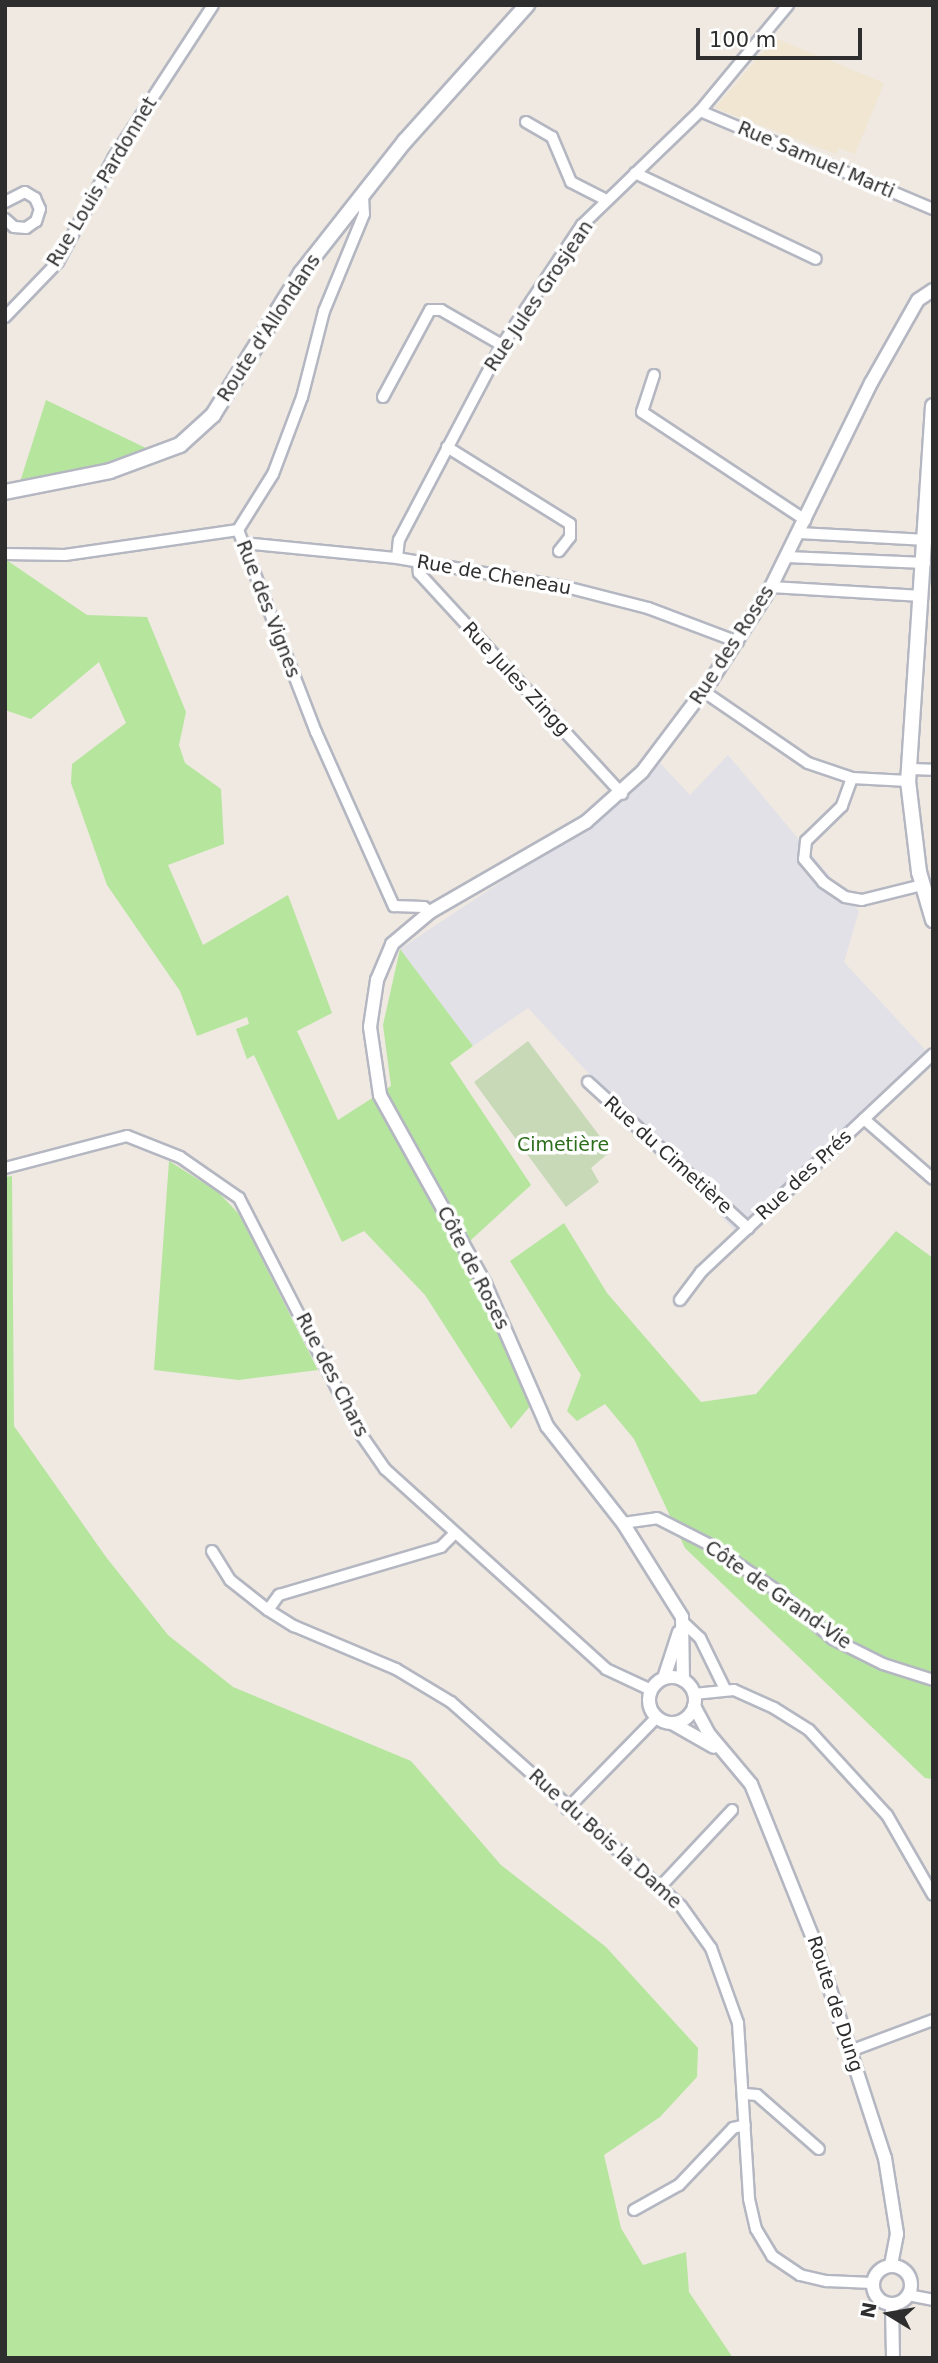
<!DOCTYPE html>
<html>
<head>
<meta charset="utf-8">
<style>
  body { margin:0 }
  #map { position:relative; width:938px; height:2363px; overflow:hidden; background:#efe9e1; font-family:"DejaVu Sans",sans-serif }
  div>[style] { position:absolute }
  .industrial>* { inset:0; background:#e3e1e8 }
  .education>* { inset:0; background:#f0e6d1 }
  .green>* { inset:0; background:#b6e59e }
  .cemetery>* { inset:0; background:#c8d9b8 }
  .roads { filter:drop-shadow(2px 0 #b4b7c1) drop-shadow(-2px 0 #b4b7c1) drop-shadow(0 2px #b4b7c1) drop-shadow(0 -2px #b4b7c1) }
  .minor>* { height:10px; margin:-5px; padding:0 5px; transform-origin:5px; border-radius:5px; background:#fff }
  .tertiary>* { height:12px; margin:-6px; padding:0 6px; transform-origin:6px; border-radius:6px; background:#fff }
  .tertiary>.ring { margin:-6px; padding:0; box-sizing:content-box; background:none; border:12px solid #fff; border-radius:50% }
  .secondary>* { height:14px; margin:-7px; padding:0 7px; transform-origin:7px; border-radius:7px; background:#fff }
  span { translate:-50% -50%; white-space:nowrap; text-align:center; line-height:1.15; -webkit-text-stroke:7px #fff; paint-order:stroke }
  .street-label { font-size:19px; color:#2e2e2e }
  .park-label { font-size:19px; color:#2c6e1b }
  .frame { position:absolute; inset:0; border:7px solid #2e2e2e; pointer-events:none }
  .north { position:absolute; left:854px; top:2279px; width:70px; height:70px; -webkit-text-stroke:5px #fff; paint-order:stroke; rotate:281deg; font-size:19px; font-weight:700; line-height:28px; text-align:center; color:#2e2e2e }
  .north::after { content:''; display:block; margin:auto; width:24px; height:32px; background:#2e2e2e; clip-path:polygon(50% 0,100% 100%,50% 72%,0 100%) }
  .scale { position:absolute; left:696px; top:28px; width:166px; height:32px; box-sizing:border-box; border:4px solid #2e2e2e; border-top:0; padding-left:9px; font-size:21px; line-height:24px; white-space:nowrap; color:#2e2e2e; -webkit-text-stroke:5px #fff; paint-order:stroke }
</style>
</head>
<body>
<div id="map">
  <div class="industrial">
    <i style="clip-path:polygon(728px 755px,859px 911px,844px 962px,930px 1055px,735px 1231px,528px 1008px,473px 1046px,400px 949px,628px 797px,659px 762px,690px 795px)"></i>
  </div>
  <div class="education">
    <i style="clip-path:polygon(775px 38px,884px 83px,855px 154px,839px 148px,836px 154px,715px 108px)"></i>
  </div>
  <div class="green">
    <i style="clip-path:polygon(46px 400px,150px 450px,96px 468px,20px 482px)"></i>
    <i style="clip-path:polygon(5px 559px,87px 615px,147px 617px,186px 712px,179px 745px,185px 763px,221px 789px,224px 844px,168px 865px,203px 945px,288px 895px,332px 1013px,297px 1031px,338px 1120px,391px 1086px,383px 1025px,400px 949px,473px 1046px,450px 1063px,531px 1185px,459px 1251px,531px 1405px,511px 1429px,425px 1295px,364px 1231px,342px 1242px,254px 1055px,247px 1059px,236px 1029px,249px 1024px,247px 1017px,197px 1036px,180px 991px,107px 885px,71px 783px,72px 764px,126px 723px,99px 662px,31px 719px,5px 710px)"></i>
    <i style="clip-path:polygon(169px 1161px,218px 1192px,239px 1214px,318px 1370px,239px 1380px,154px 1370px)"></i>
    <i style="clip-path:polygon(12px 1176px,14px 1426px,106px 1557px,168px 1635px,233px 1687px,411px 1761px,501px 1865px,606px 1947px,698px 2048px,697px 2077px,660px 2117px,604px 2155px,621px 2228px,643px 2265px,686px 2252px,689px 2292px,733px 2358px,5px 2358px,5px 1177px)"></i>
    <i style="clip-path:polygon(564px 1223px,607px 1293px,701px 1402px,756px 1394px,896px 1231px,933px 1258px,933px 1779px,925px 1778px,685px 1548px,634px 1439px,605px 1404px,577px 1421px,567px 1411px,581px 1375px,510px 1261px)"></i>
  </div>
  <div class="cemetery">
    <i style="clip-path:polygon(528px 1041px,611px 1151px,591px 1168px,599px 1182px,566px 1207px,474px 1082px)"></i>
  </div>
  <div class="roads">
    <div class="minor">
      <i style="left:700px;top:111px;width:253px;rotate:22.8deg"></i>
      <i style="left:526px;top:122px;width:30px;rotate:30deg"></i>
      <i style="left:552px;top:137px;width:49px;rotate:67.1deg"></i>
      <i style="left:571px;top:182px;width:39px;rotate:27deg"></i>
      <i style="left:635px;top:173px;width:200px;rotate:25.4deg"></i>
      <i style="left:363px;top:196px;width:18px;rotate:87deg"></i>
      <i style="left:364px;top:214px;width:105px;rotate:112.4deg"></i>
      <i style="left:324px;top:311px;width:89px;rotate:104.3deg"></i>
      <i style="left:302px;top:397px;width:82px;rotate:110.6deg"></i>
      <i style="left:273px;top:474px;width:66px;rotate:122deg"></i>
      <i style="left:238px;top:530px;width:217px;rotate:68.9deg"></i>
      <i style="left:316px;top:732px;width:191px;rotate:65.9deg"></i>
      <i style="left:394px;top:906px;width:30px;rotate:2deg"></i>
      <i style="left:424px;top:907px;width:8px;rotate:40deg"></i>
      <i style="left:5px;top:202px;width:22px;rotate:-27deg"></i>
      <i style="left:25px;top:192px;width:12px;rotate:31deg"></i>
      <i style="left:35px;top:198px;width:12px;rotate:66deg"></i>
      <i style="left:40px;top:209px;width:13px;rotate:108deg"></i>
      <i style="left:36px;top:221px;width:12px;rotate:145deg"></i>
      <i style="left:26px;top:228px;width:12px;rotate:-175deg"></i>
      <i style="left:14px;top:227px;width:12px;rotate:-138deg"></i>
      <i style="left:5px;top:317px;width:76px;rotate:-46.1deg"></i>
      <i style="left:58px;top:262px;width:119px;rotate:-61.9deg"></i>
      <i style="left:114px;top:157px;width:181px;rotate:-56.9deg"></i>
      <i style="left:654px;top:375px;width:39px;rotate:108deg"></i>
      <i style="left:642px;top:412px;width:196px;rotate:33.5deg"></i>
      <i style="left:383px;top:397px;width:99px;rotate:-61.6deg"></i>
      <i style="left:430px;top:310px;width:11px"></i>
      <i style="left:441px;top:310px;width:70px;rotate:29.8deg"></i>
      <i style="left:447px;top:447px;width:145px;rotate:32deg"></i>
      <i style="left:570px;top:524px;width:13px;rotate:90deg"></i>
      <i style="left:570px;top:537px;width:18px;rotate:128deg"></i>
      <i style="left:799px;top:533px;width:128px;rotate:3.1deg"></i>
      <i style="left:243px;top:543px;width:155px;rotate:5.6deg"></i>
      <i style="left:397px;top:558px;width:171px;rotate:9.7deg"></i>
      <i style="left:566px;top:587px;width:85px;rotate:14.4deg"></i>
      <i style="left:648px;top:608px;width:96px;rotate:20.7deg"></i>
      <i style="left:5px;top:554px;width:60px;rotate:1deg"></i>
      <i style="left:65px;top:555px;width:175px;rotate:-8.2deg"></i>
      <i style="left:787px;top:557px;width:138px;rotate:2.5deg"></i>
      <i style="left:397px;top:558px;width:18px;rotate:-84deg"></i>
      <i style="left:399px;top:540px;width:221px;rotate:-62.2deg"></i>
      <i style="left:502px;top:345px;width:144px;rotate:-56.3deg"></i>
      <i style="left:582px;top:225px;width:164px;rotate:-44deg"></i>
      <i style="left:700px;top:111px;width:138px;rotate:-50.3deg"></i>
      <i style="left:418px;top:562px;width:11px;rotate:85deg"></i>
      <i style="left:419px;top:573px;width:300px;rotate:47.4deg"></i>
      <i style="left:771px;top:587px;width:151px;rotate:3.4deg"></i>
      <i style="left:703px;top:691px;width:127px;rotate:34.4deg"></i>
      <i style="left:808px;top:763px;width:46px;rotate:18.8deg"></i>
      <i style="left:852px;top:778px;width:56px;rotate:3.1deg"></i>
      <i style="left:910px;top:769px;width:23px;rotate:2deg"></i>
      <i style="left:852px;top:778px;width:30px;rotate:110deg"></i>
      <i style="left:842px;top:806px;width:50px;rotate:135.8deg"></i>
      <i style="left:806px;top:841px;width:18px;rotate:96deg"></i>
      <i style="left:804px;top:859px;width:30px;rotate:50deg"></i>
      <i style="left:823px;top:882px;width:27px;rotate:34deg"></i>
      <i style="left:845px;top:897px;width:17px;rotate:10deg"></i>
      <i style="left:862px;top:900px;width:62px;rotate:-14deg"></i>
      <i style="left:588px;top:1082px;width:217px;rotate:42.4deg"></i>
      <i style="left:864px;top:1119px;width:91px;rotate:41deg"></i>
      <i style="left:5px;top:1168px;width:126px;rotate:-14.7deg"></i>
      <i style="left:127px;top:1136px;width:57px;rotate:21.6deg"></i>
      <i style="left:180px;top:1157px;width:72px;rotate:34.8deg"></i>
      <i style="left:239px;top:1198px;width:264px;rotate:62.8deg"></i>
      <i style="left:360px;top:1433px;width:44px;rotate:55.2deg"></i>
      <i style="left:385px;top:1469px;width:298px;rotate:42.1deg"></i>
      <i style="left:606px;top:1669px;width:50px;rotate:25deg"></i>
      <i style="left:680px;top:1300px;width:35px;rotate:-53deg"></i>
      <i style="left:701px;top:1272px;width:318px;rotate:-43.2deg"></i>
      <i style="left:623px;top:1523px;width:34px;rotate:-8deg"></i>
      <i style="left:657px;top:1518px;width:59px;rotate:27deg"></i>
      <i style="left:710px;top:1545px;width:80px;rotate:34.3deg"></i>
      <i style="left:776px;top:1590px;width:75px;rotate:40.7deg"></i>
      <i style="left:833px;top:1639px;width:56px;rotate:26.6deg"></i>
      <i style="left:883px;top:1664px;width:52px;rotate:17.7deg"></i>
      <i style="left:212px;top:1551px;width:34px;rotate:58deg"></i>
      <i style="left:230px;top:1580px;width:48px;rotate:38.3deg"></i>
      <i style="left:268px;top:1610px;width:31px;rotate:32deg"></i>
      <i style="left:294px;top:1626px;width:111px;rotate:22.9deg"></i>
      <i style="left:396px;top:1669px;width:64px;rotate:31deg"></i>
      <i style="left:451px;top:1702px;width:307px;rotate:41.6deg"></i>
      <i style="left:681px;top:1906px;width:52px;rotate:54.5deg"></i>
      <i style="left:711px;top:1948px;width:80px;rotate:70.2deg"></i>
      <i style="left:738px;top:2023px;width:176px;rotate:86.4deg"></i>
      <i style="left:749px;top:2199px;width:31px;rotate:77deg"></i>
      <i style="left:756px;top:2229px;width:31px;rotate:59deg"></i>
      <i style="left:772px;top:2256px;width:34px;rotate:34deg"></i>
      <i style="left:800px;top:2275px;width:28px;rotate:13deg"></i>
      <i style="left:827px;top:2281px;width:45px;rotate:2.5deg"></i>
      <i style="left:268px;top:1610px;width:19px;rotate:-54deg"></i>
      <i style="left:279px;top:1595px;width:169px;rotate:-16.5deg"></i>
      <i style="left:441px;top:1547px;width:18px;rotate:-45deg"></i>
      <i style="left:685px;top:1624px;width:21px;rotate:43deg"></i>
      <i style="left:700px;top:1638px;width:57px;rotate:63.9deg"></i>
      <i style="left:694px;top:1694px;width:40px;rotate:-5.7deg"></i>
      <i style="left:734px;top:1690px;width:44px;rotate:24.2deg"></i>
      <i style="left:774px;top:1708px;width:41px;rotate:32.2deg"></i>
      <i style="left:809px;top:1730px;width:115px;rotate:47.5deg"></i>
      <i style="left:887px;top:1815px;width:92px;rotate:60.1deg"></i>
      <i style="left:567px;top:1809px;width:129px;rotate:-45.6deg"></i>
      <i style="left:661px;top:1886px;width:104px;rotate:-46.9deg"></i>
      <i style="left:850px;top:2051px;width:89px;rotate:-20.5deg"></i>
      <i style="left:745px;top:2094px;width:12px;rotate:5deg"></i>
      <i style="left:757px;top:2095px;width:82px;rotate:41.1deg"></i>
      <i style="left:634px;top:2210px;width:51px;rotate:-29.1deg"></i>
      <i style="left:679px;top:2185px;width:79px;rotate:-46.5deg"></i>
      <i style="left:733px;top:2128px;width:12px;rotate:-14deg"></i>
      <i style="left:908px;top:2295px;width:25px;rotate:11deg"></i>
    </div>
    <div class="tertiary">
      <i class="ring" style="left:649px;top:1677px;width:34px;height:34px"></i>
      <i style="left:664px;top:1678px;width:48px;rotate:-71.9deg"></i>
      <i style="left:683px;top:1680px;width:63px;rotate:-90.9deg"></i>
      <i style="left:682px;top:1617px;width:111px;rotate:-122.1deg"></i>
      <i style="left:623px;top:1523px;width:123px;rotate:-128.1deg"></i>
      <i style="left:547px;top:1426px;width:155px;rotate:-113.6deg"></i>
      <i style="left:485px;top:1284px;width:216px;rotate:-119.1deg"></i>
      <i style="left:380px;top:1095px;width:69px;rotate:-98.4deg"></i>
      <i style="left:370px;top:1027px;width:48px;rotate:-81.5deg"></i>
      <i style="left:377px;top:980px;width:39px;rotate:-67deg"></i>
      <i style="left:392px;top:944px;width:50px;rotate:-40.1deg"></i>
      <i style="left:430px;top:912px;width:180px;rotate:-30deg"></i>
      <i style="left:586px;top:822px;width:75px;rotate:-41.8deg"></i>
      <i style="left:642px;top:772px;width:116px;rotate:-53deg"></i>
      <i style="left:712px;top:679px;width:109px;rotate:-57.3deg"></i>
      <i style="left:771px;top:587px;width:227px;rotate:-63.9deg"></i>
      <i style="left:871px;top:383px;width:95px;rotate:-60.5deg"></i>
      <i style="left:918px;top:300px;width:18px;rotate:-34deg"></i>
      <i style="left:694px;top:1706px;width:32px;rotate:62deg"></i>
      <i style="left:709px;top:1734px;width:65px;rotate:50deg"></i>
      <i style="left:751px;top:1784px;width:171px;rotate:68.1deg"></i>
      <i style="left:815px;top:1943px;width:226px;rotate:72deg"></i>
      <i style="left:885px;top:2158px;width:77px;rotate:81deg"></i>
      <i style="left:897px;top:2234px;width:32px;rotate:101deg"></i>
      <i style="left:672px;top:1723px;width:48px;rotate:29.7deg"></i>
      <i class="ring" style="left:873px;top:2266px;width:26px;height:26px"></i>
      <i style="left:892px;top:2305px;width:53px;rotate:88.9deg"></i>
    </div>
    <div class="secondary">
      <i style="left:933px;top:406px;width:376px;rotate:93.8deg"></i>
      <i style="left:908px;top:781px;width:92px;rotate:83.1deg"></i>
      <i style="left:919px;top:872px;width:50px;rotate:73.7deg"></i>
      <i style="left:5px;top:492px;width:107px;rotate:-11.3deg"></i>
      <i style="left:110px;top:471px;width:75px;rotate:-20.4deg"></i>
      <i style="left:180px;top:445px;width:45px;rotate:-42.3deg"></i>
      <i style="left:213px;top:415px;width:167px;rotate:-58.2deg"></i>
      <i style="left:301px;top:273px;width:168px;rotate:-51.8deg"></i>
      <i style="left:405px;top:141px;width:183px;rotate:-48.1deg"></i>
    </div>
  </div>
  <div class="street-label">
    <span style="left:816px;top:160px;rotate:23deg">Rue Samuel Marti</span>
    <span style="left:102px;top:182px;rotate:-59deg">Rue Louis Pardonnet</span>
    <span style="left:539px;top:296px;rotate:-56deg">Rue Jules Grosjean</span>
    <span style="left:269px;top:328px;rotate:-57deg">Route d'Allondans</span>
    <span style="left:494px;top:575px;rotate:10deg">Rue de Cheneau</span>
    <span style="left:268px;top:609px;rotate:69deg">Rue des Vignes</span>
    <span style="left:732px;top:645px;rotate:-57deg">Rue des Roses</span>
    <span style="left:516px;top:679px;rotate:47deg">Rue Jules Zingg</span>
    <span style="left:668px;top:1155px;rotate:42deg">Rue du Cimetière</span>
    <span style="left:804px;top:1175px;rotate:-43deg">Rue des Prés</span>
    <span style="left:473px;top:1268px;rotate:63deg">Côte de Roses</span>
    <span style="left:332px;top:1375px;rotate:63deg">Rue des Chars</span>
    <span style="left:778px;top:1595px;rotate:35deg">Côte de Grand-Vie</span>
    <span style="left:605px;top:1839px;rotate:42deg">Rue du Bois la Dame</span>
    <span style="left:835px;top:2004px;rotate:72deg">Route de Dung</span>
  </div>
  <div class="park-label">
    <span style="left:563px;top:1145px">Cimetière</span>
  </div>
  <div class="frame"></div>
  <div class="north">N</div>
  <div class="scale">100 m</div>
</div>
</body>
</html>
